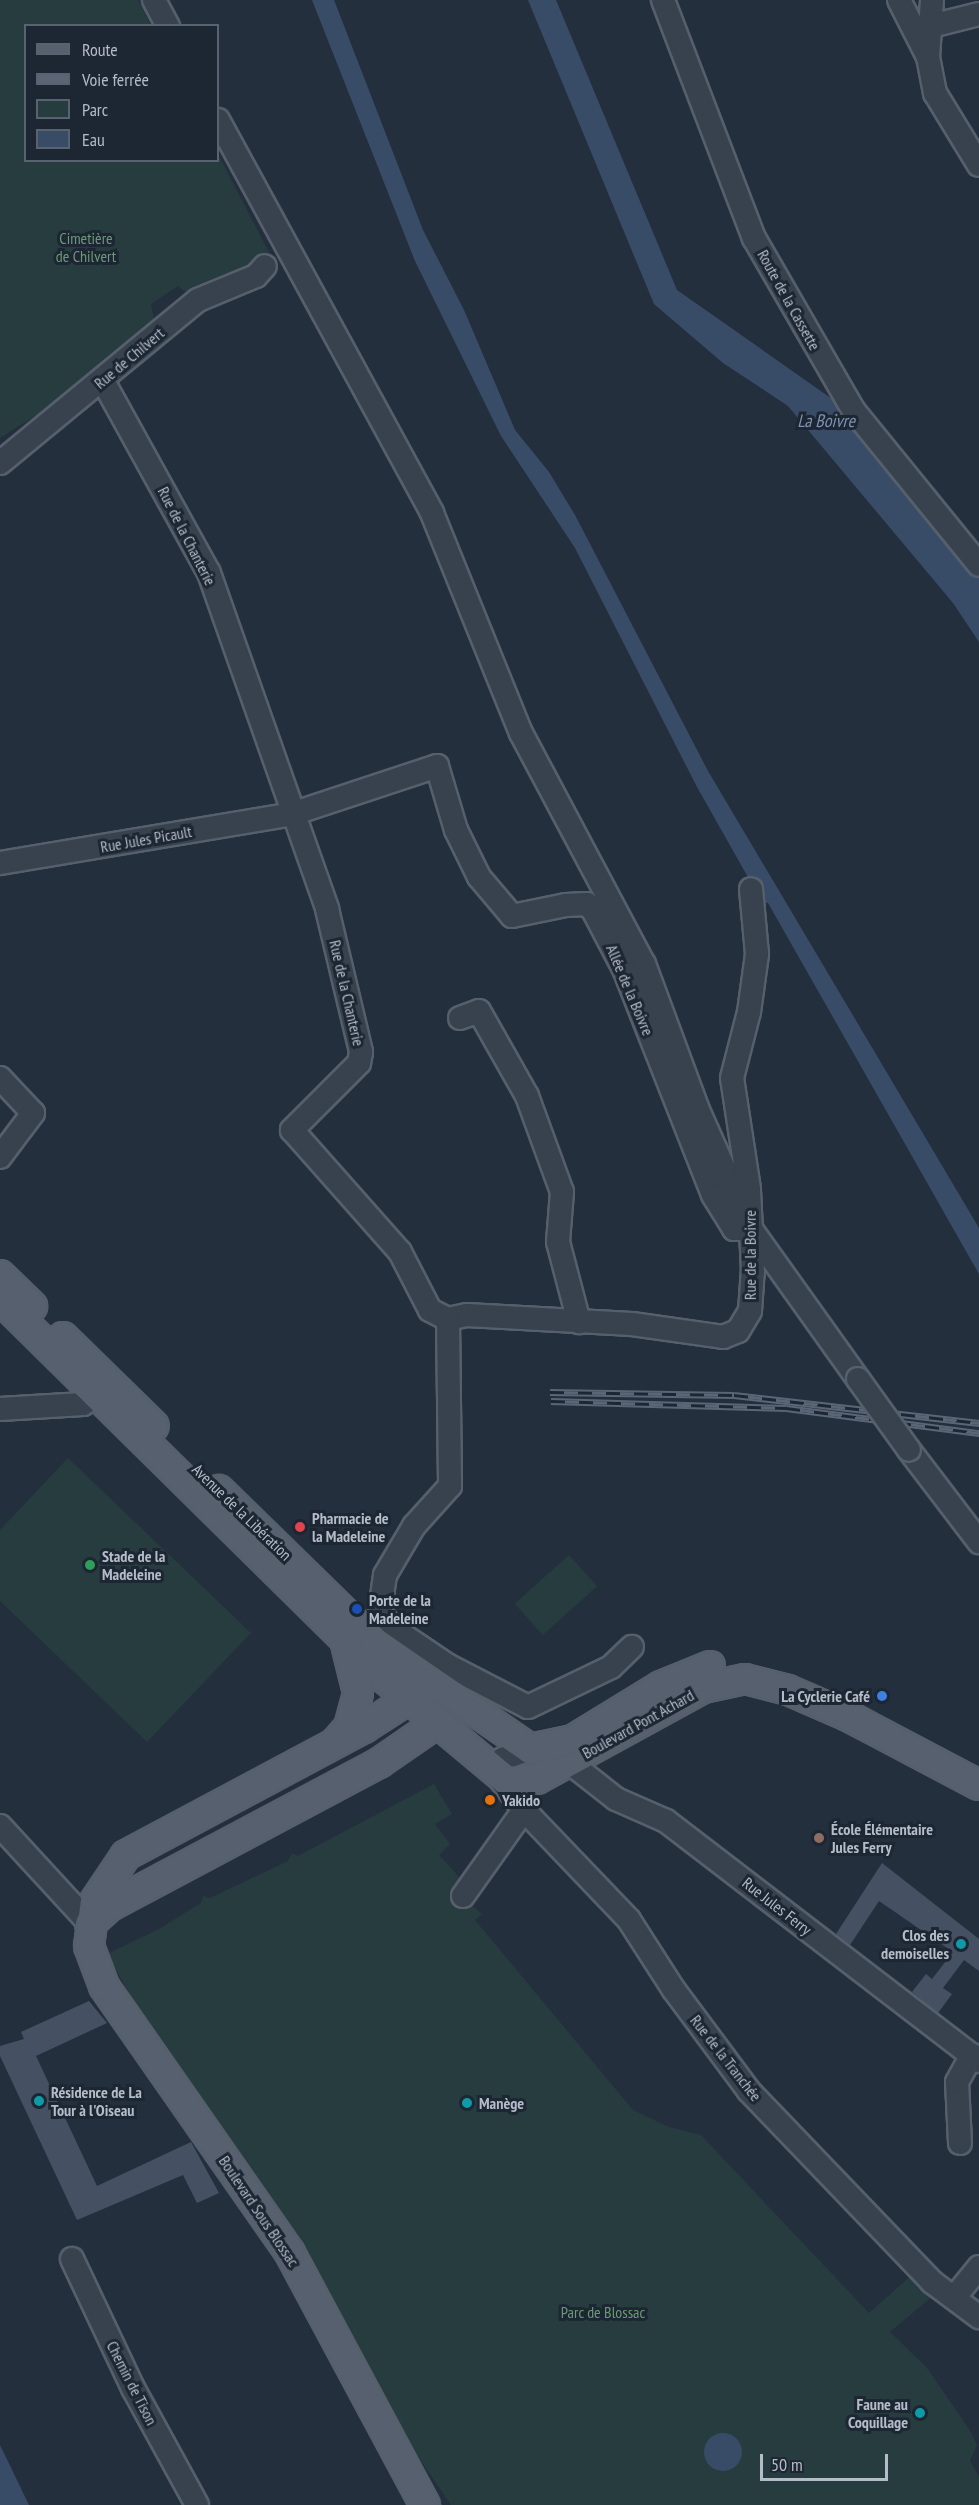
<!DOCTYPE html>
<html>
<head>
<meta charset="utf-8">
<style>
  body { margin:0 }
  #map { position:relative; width:979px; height:2505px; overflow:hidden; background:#242f3e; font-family:"PT Sans Narrow",sans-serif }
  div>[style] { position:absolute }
  .green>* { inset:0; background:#263c3f; transform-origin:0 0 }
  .water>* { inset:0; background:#394c67 }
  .round { border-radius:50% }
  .building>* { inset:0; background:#455162 }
  .roads { filter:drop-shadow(2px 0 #565f6c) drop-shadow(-2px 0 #565f6c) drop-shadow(0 2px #565f6c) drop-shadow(0 -2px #565f6c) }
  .minor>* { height:22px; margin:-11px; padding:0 11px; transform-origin:11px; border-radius:11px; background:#38414e }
  .major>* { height:28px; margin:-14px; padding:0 14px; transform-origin:14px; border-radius:14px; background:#56606e }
  .rail>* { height:7px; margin-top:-3.5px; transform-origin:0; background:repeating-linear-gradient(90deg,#1d2633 0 14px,#5a6575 0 28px); box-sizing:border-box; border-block:2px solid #5a6575 }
  .bridges { filter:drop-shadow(2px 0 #565f6c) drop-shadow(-2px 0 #565f6c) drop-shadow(0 2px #565f6c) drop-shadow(0 -2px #565f6c) }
  .minor-bridge>* { height:22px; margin:-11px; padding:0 11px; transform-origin:11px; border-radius:11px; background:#38414e }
  .dots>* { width:16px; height:16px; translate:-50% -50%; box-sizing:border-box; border:3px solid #1d2633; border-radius:50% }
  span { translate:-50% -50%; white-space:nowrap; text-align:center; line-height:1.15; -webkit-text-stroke:6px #1d2633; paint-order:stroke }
  .park-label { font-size:16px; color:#6b9a76 }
  .street-label { font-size:16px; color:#b4bcc9 }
  .poi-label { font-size:16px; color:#b4bcc9; font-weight:700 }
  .left { translate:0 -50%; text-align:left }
  .right { translate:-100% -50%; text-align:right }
  .water-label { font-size:18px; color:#7c92b1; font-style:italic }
  .legend { position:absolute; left:24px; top:24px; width:195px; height:138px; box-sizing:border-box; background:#1d2633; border:2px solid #59626f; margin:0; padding:8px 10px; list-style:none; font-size:18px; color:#b4bcc9 }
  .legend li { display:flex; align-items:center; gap:12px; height:30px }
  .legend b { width:30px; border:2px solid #59626f }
  .scale { position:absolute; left:760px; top:2454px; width:128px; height:27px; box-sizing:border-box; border:3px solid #b4bcc9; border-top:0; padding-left:8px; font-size:18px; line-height:21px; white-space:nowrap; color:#b4bcc9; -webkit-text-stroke:4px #1d2633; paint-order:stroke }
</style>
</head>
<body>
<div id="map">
  <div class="green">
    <i style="clip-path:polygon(0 0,138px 0,151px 25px,26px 26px,26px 160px,218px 160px,218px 154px,272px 258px,190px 295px,178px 286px,151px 304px,154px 319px,83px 386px,0 438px)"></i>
    <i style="clip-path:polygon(68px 1458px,251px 1633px,147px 1742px,0 1601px,0 1530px)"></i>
    <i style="left:569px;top:1555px;width:42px;height:73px;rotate:48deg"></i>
    <i style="clip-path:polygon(434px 1784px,452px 1814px,435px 1824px,450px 1844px,439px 1855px,462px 1880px,468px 1902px,482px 1914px,475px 1920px,633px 2110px,669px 2127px,701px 2135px,869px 2313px,913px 2274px,935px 2294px,890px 2332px,927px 2368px,969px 2429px,977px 2445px,970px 2461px,979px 2477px,979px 2505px,451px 2505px,410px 2445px,296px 2245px,168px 2061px,107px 1954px,159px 1929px,201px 1903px,203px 1896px,210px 1898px,288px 1861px,292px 1853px,298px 1856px)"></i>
  </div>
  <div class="water">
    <i style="clip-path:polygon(312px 0,334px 0,423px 230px,464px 310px,515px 430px,549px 472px,575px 515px,708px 771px,979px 1228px,979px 1274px,768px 903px,762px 902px,697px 787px,575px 548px,501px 436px,415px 261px)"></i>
    <i style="clip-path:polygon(528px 0,556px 0,677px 290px,835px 401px,850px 424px,979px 578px,979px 642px,953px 603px,788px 406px,723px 363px,654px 304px)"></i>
    <i class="round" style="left:704px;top:2433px;width:38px;height:38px"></i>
    <i style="clip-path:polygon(0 2445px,29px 2505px,0 2505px)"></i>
  </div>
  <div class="building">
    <i style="clip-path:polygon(882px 1863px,979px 1939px,979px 1971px,964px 1960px,943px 1988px,952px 1994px,938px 2013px,912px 1992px,926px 1974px,932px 1979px,953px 1952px,879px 1901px,850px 1945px,836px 1934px)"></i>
    <i style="clip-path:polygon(89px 2001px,107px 2023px,36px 2056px,97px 2186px,191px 2142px,219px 2193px,197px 2203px,183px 2175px,77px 2220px,0 2056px,0 2046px,24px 2039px,21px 2032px)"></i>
  </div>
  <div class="roads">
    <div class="minor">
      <i style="left:154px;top:0;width:30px;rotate:62deg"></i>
      <i style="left:663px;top:0;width:255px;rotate:69.1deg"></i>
      <i style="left:754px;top:238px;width:200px;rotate:60deg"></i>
      <i style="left:854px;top:411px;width:198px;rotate:50.9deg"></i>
      <i style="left:899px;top:0;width:64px;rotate:63deg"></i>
      <i style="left:932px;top:0;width:57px;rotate:94deg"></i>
      <i style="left:928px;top:57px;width:37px;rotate:79deg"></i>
      <i style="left:935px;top:93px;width:84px;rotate:58.6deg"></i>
      <i style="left:931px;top:26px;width:49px;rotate:-14deg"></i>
      <i style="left:218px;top:120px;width:447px;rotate:61.4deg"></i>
      <i style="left:432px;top:513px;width:237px;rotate:68deg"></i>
      <i style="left:521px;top:733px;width:262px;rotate:62deg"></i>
      <i style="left:644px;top:964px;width:156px;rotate:69.7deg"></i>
      <i style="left:698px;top:1110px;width:130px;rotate:66deg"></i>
      <i style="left:751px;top:1229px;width:184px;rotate:54.5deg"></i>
      <i style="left:103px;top:381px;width:219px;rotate:61.1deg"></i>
      <i style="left:209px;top:573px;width:356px;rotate:70.6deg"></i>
      <i style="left:327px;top:909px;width:147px;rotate:76.6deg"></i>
      <i style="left:361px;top:1052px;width:11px;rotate:100deg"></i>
      <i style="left:359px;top:1063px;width:95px;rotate:135deg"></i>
      <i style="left:292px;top:1130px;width:163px;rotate:48.5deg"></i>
      <i style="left:400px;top:1252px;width:65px;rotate:62.7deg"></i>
      <i style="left:430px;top:1310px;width:20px;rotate:27deg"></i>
      <i style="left:448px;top:1319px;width:167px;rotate:89.3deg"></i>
      <i style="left:450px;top:1486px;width:54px;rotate:132deg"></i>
      <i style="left:414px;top:1526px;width:57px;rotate:120.6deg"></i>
      <i style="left:385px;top:1575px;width:37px;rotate:98deg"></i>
      <i style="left:380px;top:1612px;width:19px;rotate:54deg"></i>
      <i style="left:391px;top:1627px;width:68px;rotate:34.2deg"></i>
      <i style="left:447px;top:1665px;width:91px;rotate:27.4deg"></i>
      <i style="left:528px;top:1707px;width:92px;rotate:-25.7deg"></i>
      <i style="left:611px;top:1667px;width:29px;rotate:-44deg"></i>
      <i style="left:0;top:463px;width:256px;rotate:-39.5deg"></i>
      <i style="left:198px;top:300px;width:63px;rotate:-22.5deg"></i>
      <i style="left:256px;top:276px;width:13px;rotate:-48deg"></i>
      <i style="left:0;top:863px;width:296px;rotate:-9.5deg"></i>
      <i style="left:292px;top:814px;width:153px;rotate:-18.3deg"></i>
      <i style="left:437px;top:766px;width:67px;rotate:73.5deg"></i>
      <i style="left:456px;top:830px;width:52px;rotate:63.9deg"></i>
      <i style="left:479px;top:877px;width:51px;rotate:49.8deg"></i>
      <i style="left:512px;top:916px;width:55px;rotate:-11.5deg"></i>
      <i style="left:566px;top:905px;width:21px;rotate:-3deg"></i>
      <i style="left:587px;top:904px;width:8px;rotate:45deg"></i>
      <i style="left:593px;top:910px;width:67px;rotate:62.3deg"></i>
      <i style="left:624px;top:969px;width:243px;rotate:68.5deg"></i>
      <i style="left:713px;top:1195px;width:40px;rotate:58deg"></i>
      <i style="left:734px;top:1229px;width:17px"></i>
      <i style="left:460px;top:1018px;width:20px;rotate:-20deg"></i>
      <i style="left:479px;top:1011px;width:98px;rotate:60.5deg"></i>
      <i style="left:527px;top:1096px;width:102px;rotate:70deg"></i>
      <i style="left:562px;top:1192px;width:50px;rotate:94.6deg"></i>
      <i style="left:558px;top:1242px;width:83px;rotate:75.3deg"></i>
      <i style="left:0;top:1078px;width:48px;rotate:46.7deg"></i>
      <i style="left:33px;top:1113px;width:55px;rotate:126.9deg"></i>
      <i style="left:448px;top:1319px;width:19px;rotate:-12deg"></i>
      <i style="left:467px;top:1315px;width:165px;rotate:3.1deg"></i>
      <i style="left:632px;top:1324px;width:92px;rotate:8.1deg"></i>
      <i style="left:723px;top:1337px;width:16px;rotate:-22deg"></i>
      <i style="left:738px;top:1331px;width:23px;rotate:-59deg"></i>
      <i style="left:750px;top:1311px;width:39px;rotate:-86deg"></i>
      <i style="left:753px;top:1272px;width:83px;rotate:-92.8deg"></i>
      <i style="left:749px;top:1189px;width:112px;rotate:-98.7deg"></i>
      <i style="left:732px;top:1078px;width:68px;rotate:-75.6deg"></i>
      <i style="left:749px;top:1012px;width:59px;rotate:-82.1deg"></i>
      <i style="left:757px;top:954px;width:65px;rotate:-95.3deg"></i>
      <i style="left:0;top:1409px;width:83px;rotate:-3.4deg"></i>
      <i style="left:83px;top:1404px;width:33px;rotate:-35deg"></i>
      <i style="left:909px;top:1450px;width:116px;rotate:52.7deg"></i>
      <i style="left:530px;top:1749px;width:29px;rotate:160deg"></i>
      <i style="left:503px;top:1759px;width:18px;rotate:106deg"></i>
      <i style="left:498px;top:1776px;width:43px;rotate:52.6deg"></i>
      <i style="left:524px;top:1810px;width:152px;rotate:46.3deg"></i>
      <i style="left:629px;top:1920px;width:83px;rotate:57.3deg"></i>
      <i style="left:674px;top:1990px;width:126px;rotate:53.4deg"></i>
      <i style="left:749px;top:2091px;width:265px;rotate:46.2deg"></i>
      <i style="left:932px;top:2282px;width:59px;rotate:36.7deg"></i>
      <i style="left:569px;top:1762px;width:60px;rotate:38.2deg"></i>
      <i style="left:616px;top:1799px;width:55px;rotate:23.7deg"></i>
      <i style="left:666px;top:1821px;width:394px;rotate:37.5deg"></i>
      <i style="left:0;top:1826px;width:133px;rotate:47.4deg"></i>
      <i style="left:463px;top:1896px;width:105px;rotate:-54.7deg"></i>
      <i style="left:960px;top:2143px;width:61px;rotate:-92.8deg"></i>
      <i style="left:957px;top:2082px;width:31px;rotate:-61deg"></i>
      <i style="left:72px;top:2259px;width:143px;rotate:64.7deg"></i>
      <i style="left:133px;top:2388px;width:133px;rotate:61.3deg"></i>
      <i style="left:954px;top:2298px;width:40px;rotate:-51deg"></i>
    </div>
    <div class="major">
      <i style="left:0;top:1275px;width:45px;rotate:44.1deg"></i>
      <i style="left:0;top:1299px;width:540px;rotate:44.62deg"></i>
      <i style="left:384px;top:1678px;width:160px;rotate:39.9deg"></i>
      <i style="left:507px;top:1781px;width:30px;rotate:-4deg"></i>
      <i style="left:537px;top:1779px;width:189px;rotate:-28.7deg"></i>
      <i style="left:703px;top:1688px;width:43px;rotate:-12.1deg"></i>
      <i style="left:745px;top:1679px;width:44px;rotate:14.3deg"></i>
      <i style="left:788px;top:1690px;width:65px;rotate:23.4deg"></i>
      <i style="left:848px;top:1716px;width:148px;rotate:27.8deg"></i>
      <i style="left:63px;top:1337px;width:127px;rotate:44.4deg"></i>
      <i style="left:219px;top:1490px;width:219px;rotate:44.3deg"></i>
      <i style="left:376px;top:1643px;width:187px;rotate:34.5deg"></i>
      <i style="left:530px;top:1749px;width:44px;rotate:-11.8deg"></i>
      <i style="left:573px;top:1740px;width:103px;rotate:-31.5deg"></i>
      <i style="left:661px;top:1686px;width:53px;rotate:-22.2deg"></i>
      <i style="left:336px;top:1742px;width:20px;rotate:-49deg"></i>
      <i style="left:349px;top:1727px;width:35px;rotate:-75deg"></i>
      <i style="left:358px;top:1693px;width:50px;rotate:-103.8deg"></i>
      <i style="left:90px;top:1924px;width:27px;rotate:-42deg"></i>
      <i style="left:110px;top:1906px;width:305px;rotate:-28deg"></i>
      <i style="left:379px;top:1763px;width:70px;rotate:-34.6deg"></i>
      <i style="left:425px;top:2505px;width:286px;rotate:-118.2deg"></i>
      <i style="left:290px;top:2253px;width:325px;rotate:-124.9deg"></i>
      <i style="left:104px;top:1986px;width:43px;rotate:-110.6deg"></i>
      <i style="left:89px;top:1946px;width:45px;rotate:-82.4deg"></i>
      <i style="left:95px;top:1901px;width:55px;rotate:-56deg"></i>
      <i style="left:126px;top:1855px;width:270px;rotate:-28.1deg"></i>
      <i style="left:364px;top:1728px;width:81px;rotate:-32.9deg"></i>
    </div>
  </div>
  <div class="rail">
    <i style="left:550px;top:1392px;width:184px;rotate:0.9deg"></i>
    <i style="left:734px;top:1395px;width:247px;rotate:6.5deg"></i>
    <i style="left:551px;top:1401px;width:235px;rotate:1.7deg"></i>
    <i style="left:786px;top:1408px;width:195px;rotate:7.4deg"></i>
  </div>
  <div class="bridges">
    <div class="minor-bridge">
      <i style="left:858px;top:1379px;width:87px;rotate:54.3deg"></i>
    </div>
  </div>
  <div class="dots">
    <i style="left:300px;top:1527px;background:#e0444e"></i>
    <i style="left:90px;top:1565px;background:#2e9e5b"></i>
    <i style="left:357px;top:1609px;background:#1a4fb4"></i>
    <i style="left:882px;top:1696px;background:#3f7fe0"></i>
    <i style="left:490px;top:1800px;background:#e8710a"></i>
    <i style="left:819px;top:1838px;background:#8d6e63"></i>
    <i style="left:961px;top:1944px;background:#0f9aa8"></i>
    <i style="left:39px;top:2101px;background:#0f9aa8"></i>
    <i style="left:467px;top:2103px;background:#0f9aa8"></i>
    <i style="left:920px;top:2413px;background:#0f9aa8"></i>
  </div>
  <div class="park-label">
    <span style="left:86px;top:247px">Cimetière<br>de Chilvert</span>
    <span style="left:603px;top:2312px">Parc de Blossac</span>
  </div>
  <div class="street-label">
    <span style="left:789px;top:300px;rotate:61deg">Route de la Cassette</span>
    <span style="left:129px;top:358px;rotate:-40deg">Rue de Chilvert</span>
    <span style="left:187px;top:536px;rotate:63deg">Rue de la Chanterie</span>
    <span style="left:146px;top:839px;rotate:-10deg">Rue Jules Picault</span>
    <span style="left:630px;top:990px;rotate:67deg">Allée de la Boivre</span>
    <span style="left:347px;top:993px;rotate:77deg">Rue de la Chanterie</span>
    <span style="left:750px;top:1255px;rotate:-90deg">Rue de la Boivre</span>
    <span style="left:242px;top:1512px;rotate:44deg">Avenue de la Libération</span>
    <span style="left:638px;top:1724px;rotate:-29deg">Boulevard Pont Achard</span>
    <span style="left:777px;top:1906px;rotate:38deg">Rue Jules Ferry</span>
    <span style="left:726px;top:2058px;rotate:52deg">Rue de la Tranchée</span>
    <span style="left:259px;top:2211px;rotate:56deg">Boulevard Sous Blossac</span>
    <span style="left:132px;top:2383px;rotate:63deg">Chemin de Tison</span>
  </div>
  <div class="poi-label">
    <span class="left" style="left:312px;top:1527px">Pharmacie de<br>la Madeleine</span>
    <span class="left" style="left:102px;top:1565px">Stade de la<br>Madeleine</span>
    <span class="left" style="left:369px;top:1609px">Porte de la<br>Madeleine</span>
    <span class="right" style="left:870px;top:1696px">La Cyclerie Café</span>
    <span class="left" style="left:502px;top:1800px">Yakido</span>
    <span class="left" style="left:831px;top:1838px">École Élémentaire<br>Jules Ferry</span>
    <span class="right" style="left:949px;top:1944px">Clos des<br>demoiselles</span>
    <span class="left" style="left:51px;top:2101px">Résidence de La<br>Tour à l'Oiseau</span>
    <span class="left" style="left:479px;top:2103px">Manège</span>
    <span class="right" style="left:908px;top:2413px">Faune au<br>Coquillage</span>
  </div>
  <div class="water-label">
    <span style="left:826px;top:421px">La Boivre</span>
  </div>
  <ul class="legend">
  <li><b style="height:8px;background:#56606e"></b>Route</li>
  <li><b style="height:8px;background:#5a6575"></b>Voie ferrée</li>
  <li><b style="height:16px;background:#263c3f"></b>Parc</li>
  <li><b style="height:16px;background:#394c67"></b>Eau</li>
  </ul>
  <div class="scale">50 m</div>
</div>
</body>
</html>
